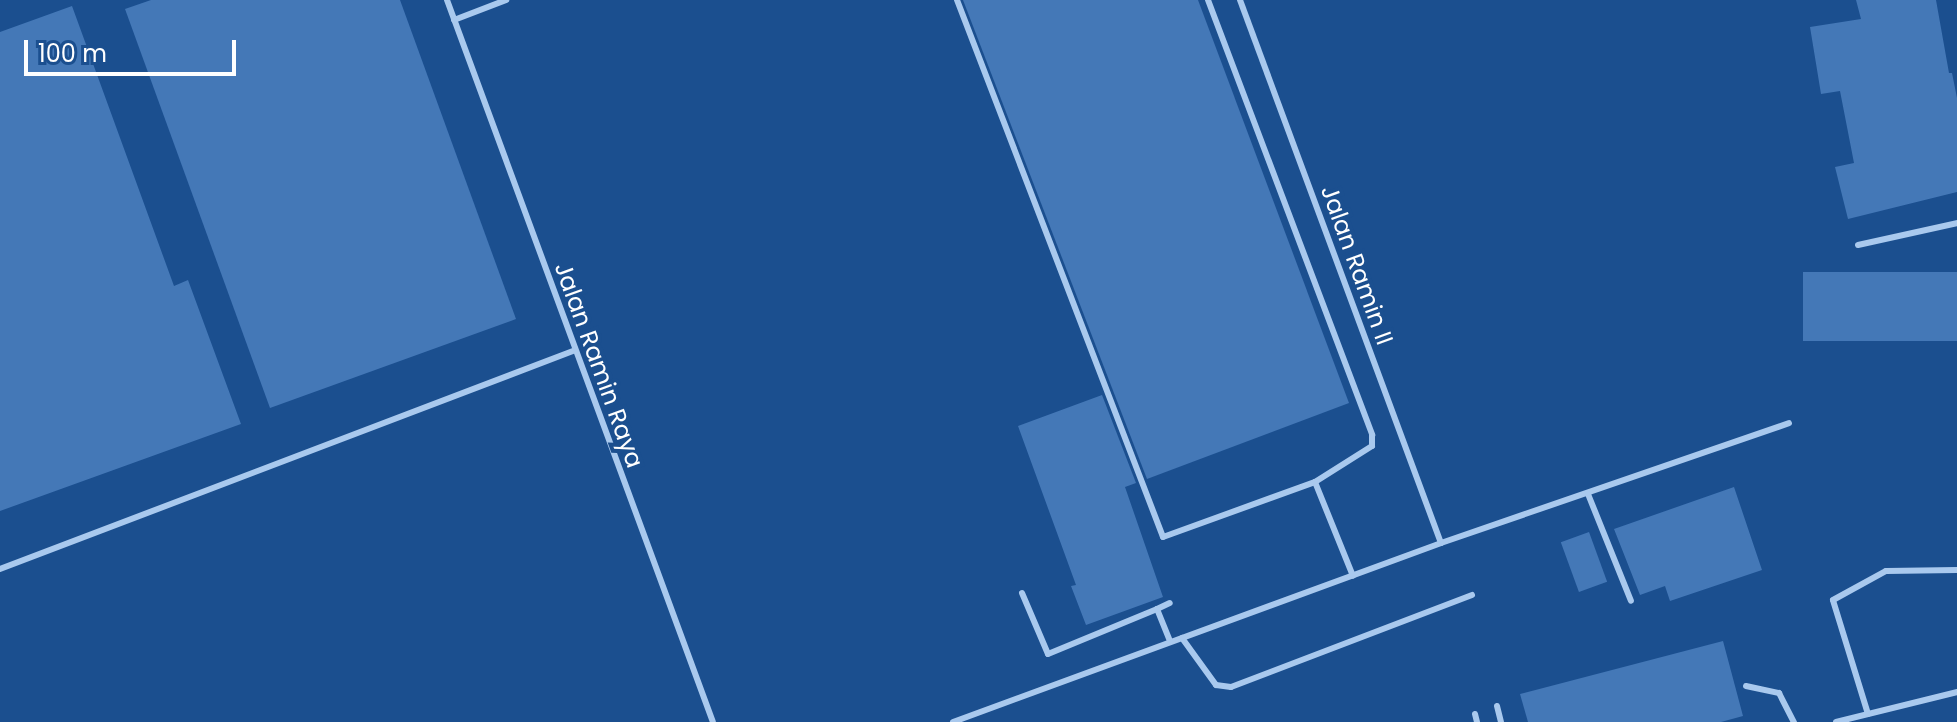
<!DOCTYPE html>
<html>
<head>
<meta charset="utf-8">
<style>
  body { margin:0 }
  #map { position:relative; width:1957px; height:722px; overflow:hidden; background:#1b4f8f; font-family:Poppins,sans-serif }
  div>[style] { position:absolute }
  .building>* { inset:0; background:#4478b7; transform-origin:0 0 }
  .lane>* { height:6px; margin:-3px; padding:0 3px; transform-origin:3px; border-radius:3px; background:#a9c9ee }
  span { translate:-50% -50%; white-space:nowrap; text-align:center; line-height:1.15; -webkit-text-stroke:8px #1b4f8f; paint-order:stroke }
  .street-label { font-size:24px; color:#fff }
  .scale { position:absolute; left:24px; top:40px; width:212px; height:36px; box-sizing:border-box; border:4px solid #fff; border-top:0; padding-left:10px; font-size:24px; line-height:28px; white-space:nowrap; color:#fff; -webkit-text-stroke:6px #1b4f8f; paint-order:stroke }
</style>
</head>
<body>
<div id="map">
  <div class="building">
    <i style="clip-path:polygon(151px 0,400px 0,516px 319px,270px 408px,125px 9px)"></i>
    <i style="clip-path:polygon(963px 0,1198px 0,1349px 403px,1147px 479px)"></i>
    <i style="clip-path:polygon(1856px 0,1936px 0,1949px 73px,1952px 73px,1957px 98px,1957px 192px,1848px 219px,1835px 167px,1854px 163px,1840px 91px,1821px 94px,1810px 27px,1861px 19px)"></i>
    <i style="clip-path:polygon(72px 6px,174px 286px,188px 280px,241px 424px,0 511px,0 32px)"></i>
    <i style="left:1957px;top:272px;width:69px;height:154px;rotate:90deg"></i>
    <i style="clip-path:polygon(1102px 395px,1136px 483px,1125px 487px,1163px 597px,1086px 625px,1071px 586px,1076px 585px,1018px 426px)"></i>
    <i style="clip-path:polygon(1734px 487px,1762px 570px,1670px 601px,1665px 586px,1640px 595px,1614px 529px)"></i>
    <i style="left:1589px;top:532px;width:53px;height:30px;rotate:70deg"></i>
    <i style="clip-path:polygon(1723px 641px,1743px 716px,1721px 722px,1528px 722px,1520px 694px)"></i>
  </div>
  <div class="lane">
    <i style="left:447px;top:0;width:769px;rotate:69.78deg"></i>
    <i style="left:957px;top:0;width:575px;rotate:69.01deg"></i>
    <i style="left:1163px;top:537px;width:162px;rotate:-19.9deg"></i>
    <i style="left:1208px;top:0;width:465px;rotate:69.3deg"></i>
    <i style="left:1372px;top:435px;width:11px;rotate:90deg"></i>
    <i style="left:1372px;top:446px;width:67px;rotate:147.7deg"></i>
    <i style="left:1315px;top:482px;width:101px;rotate:68deg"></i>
    <i style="left:1240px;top:0;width:579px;rotate:69.69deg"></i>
    <i style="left:454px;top:20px;width:56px;rotate:-21deg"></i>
    <i style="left:1858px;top:245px;width:101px;rotate:-12.5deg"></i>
    <i style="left:1588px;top:494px;width:115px;rotate:68.1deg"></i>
    <i style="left:0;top:569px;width:613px;rotate:-20.83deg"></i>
    <i style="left:1022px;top:593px;width:66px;rotate:66.9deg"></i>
    <i style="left:1048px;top:654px;width:118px;rotate:-22.4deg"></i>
    <i style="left:1157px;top:609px;width:35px;rotate:68deg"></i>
    <i style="left:1157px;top:609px;width:14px;rotate:-25deg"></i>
    <i style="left:1182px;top:638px;width:58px;rotate:54.1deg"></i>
    <i style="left:1216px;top:685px;width:15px;rotate:8deg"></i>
    <i style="left:1231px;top:687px;width:258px;rotate:-20.9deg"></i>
    <i style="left:1746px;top:686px;width:34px;rotate:12deg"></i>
    <i style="left:1779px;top:693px;width:33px;rotate:63deg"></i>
    <i style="left:1497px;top:706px;width:16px;rotate:76deg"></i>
    <i style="left:1475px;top:714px;width:8px;rotate:76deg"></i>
    <i style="left:1868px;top:714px;width:119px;rotate:-107.1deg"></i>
    <i style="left:1833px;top:600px;width:60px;rotate:-28.7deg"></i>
    <i style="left:1886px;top:571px;width:71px;rotate:-0.8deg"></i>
    <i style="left:953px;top:722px;width:520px;rotate:-20.14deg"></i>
    <i style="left:1441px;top:543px;width:368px;rotate:-19deg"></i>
    <i style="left:1836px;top:722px;width:125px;rotate:-13.9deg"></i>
  </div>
  <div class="street-label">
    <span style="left:1357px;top:265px;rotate:70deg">Jalan Ramin II</span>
    <span style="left:599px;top:365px;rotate:70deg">Jalan Ramin Raya</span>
  </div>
  <div class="scale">100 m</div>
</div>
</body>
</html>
